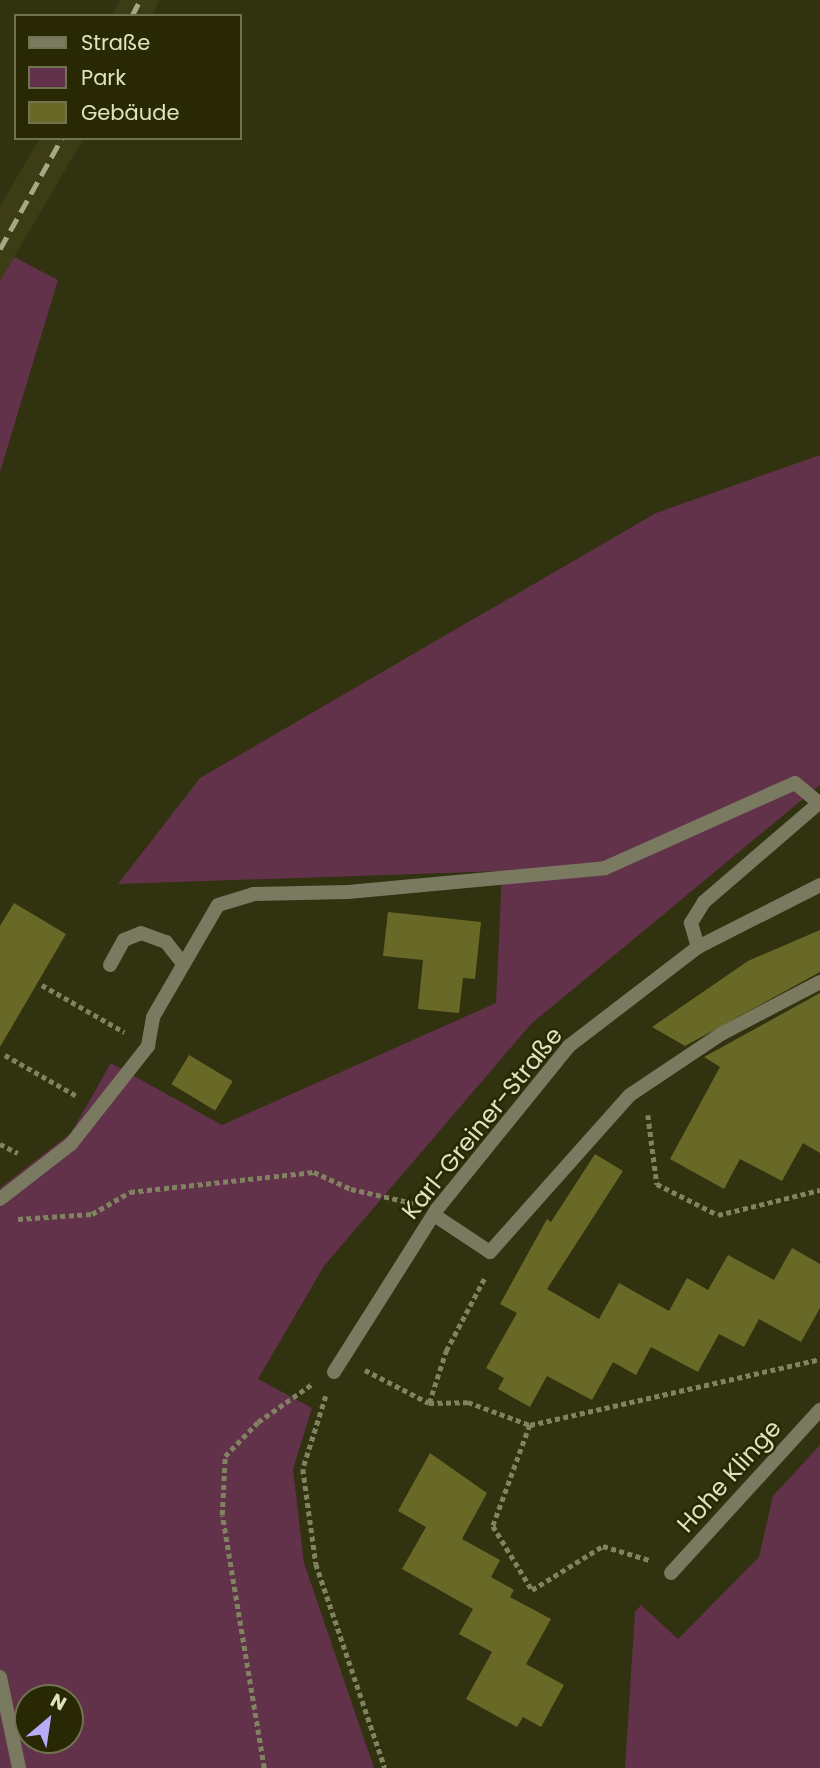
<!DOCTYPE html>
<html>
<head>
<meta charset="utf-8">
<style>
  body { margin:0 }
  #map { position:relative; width:820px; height:1768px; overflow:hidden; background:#31320f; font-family:Poppins,sans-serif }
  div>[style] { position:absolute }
  .built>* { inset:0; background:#3d3d15 }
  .green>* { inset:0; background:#62324a }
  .building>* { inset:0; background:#696927; transform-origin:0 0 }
  .path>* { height:4.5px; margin-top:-2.25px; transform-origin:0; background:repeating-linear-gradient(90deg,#808260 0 5px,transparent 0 8.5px) }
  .service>* { height:14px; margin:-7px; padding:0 7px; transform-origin:7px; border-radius:7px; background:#797a60 }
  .minor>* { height:14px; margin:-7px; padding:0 7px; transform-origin:7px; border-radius:7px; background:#797a60 }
  .rail>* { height:5px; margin-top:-2.5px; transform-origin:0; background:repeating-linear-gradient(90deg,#a5a785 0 14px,transparent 0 21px) }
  span { translate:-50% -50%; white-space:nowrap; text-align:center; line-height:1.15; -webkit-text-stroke:5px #282804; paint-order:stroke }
  .street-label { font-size:24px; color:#dfe1c0 }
  .legend { position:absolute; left:14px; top:14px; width:228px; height:126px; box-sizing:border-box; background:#282804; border:2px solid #71724f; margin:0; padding:9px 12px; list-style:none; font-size:21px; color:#dfe1c0 }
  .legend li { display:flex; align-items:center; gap:14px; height:35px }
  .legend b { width:35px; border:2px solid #71724f }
  .north { position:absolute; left:14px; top:1684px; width:70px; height:70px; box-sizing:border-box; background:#282804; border:2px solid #71724f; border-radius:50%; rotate:29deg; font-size:19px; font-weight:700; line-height:28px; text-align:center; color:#dfe1c0 }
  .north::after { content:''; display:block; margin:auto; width:24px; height:32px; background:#b6acf8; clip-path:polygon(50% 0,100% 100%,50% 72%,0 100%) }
</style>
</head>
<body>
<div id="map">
  <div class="built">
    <i style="clip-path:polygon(120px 0,160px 0,151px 16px,111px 16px)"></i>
    <i style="clip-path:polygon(40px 138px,84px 138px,0 281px,0 206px)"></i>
  </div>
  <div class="green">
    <i style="clip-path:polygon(14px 257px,58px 280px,0 472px,0 281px)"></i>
    <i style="clip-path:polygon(evenodd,820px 455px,820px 785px,531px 1024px,324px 1266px,258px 1379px,312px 1408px,293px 1469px,304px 1563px,374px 1768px,0 1768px,0 1188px,71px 1133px,111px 1063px,222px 1125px,496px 1003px,502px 871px,118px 884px,200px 778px,656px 513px,820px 455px,28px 1698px,70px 1698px,70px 1740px,28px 1740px,28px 1698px)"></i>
    <i style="clip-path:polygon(820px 1445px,820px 1768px,625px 1768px,635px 1612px,641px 1605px,678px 1639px,759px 1557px,773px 1496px)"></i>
  </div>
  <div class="building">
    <i style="clip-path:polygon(14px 903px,66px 934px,0 1047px,0 926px)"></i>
    <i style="clip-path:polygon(388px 912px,481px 922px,475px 979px,463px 978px,459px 1013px,418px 1009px,423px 960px,383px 956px)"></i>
    <i style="clip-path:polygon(820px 930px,820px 972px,685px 1046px,652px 1027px,748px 961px)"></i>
    <i style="clip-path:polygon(820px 993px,820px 1153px,803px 1143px,782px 1181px,740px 1159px,724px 1189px,670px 1159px,720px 1067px,704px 1057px)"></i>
    <i style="left:189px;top:1055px;width:51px;height:34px;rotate:31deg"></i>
    <i style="clip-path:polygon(595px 1154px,623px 1171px,547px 1289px,599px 1319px,619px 1283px,669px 1311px,687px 1278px,708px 1290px,728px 1255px,774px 1280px,792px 1248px,820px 1264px,820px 1308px,801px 1342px,759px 1319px,744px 1347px,719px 1334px,698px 1372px,651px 1347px,636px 1375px,613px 1362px,592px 1400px,547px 1376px,530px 1407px,498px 1389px,504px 1378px,486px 1368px,517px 1313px,500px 1304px,547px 1219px,551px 1222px)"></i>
    <i style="clip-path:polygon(430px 1453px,487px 1493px,462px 1539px,500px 1560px,491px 1577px,514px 1590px,510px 1597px,551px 1619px,526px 1664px,564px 1685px,541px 1727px,523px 1717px,517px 1727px,466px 1699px,492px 1652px,459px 1634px,473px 1609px,402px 1569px,426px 1527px,398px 1511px)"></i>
  </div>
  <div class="path">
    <i style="left:42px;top:985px;width:95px;rotate:29.8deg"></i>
    <i style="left:5px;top:1055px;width:83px;rotate:29.7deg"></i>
    <i style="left:648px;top:1115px;width:70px;rotate:82.6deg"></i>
    <i style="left:657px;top:1184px;width:68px;rotate:26.9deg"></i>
    <i style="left:718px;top:1215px;width:105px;rotate:-13.8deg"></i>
    <i style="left:0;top:1144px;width:20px;rotate:27deg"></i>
    <i style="left:18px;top:1219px;width:74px;rotate:-3.9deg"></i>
    <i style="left:92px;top:1214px;width:44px;rotate:-30.1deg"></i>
    <i style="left:130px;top:1192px;width:185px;rotate:-6.2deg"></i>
    <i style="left:314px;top:1172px;width:41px;rotate:24.7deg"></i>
    <i style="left:351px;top:1189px;width:64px;rotate:12.7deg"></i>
    <i style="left:365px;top:1370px;width:72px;rotate:27.3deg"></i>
    <i style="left:429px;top:1403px;width:39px;rotate:-1deg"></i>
    <i style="left:468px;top:1402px;width:66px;rotate:20.4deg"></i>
    <i style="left:530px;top:1425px;width:297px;rotate:-12.8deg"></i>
    <i style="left:326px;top:1396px;width:77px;rotate:107.5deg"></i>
    <i style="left:303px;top:1469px;width:96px;rotate:82.2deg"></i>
    <i style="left:316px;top:1564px;width:215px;rotate:71.3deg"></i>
    <i style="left:429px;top:1403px;width:55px;rotate:-71.9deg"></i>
    <i style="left:446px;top:1351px;width:84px;rotate:-62.2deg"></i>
    <i style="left:530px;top:1425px;width:108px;rotate:110.1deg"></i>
    <i style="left:493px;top:1526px;width:75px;rotate:58.6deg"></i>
    <i style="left:532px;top:1590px;width:84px;rotate:-31.8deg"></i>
    <i style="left:603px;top:1546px;width:48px;rotate:16.9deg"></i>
    <i style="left:264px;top:1768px;width:256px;rotate:-99.4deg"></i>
    <i style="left:222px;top:1515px;width:59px;rotate:-87.1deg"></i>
    <i style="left:225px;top:1456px;width:47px;rotate:-45.9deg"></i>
    <i style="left:258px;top:1422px;width:66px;rotate:-35.1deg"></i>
  </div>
  <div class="service">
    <i style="left:110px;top:965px;width:29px;rotate:-61deg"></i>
    <i style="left:124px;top:940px;width:18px;rotate:-22deg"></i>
    <i style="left:141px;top:933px;width:27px;rotate:20deg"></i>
    <i style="left:166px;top:942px;width:28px;rotate:52deg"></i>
    <i style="left:148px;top:1046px;width:29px;rotate:-80deg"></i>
    <i style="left:153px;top:1017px;width:129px;rotate:-59.9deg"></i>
    <i style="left:218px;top:905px;width:37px;rotate:-17deg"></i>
    <i style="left:253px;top:894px;width:95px;rotate:-1.2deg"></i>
    <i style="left:348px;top:892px;width:258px;rotate:-5.3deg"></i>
    <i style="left:605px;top:868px;width:208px;rotate:-24.1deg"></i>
    <i style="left:795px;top:783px;width:31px;rotate:40deg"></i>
    <i style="left:819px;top:803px;width:152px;rotate:139.3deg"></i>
    <i style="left:704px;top:902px;width:25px;rotate:122deg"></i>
    <i style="left:691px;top:923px;width:25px;rotate:74deg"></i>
    <i style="left:434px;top:1215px;width:67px;rotate:33.5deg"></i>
    <i style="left:490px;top:1252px;width:210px;rotate:-48.3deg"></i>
    <i style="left:630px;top:1095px;width:110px;rotate:-33.8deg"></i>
    <i style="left:721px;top:1034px;width:112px;rotate:-27.7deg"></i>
  </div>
  <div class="minor">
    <i style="left:0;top:1199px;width:90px;rotate:-37.8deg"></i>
    <i style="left:71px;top:1144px;width:125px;rotate:-51.8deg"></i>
    <i style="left:334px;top:1372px;width:193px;rotate:-57.7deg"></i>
    <i style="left:437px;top:1209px;width:210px;rotate:-51deg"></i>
    <i style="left:569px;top:1046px;width:163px;rotate:-37.5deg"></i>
    <i style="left:698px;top:947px;width:137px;rotate:-26.9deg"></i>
    <i style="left:671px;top:1573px;width:221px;rotate:-47.6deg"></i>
    <i style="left:0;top:1677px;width:93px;rotate:78.2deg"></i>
  </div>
  <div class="rail">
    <i style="left:132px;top:16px;width:18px;rotate:-63deg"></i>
    <i style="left:0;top:249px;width:127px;rotate:-60.8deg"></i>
  </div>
  <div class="street-label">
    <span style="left:482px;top:1123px;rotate:-51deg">Karl-Greiner-Straße</span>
    <span style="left:729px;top:1476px;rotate:-48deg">Hohe Klinge</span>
  </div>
  <ul class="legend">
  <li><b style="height:9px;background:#797a60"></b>Straße</li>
  <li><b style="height:19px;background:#62324a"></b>Park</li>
  <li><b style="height:19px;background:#696927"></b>Gebäude</li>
  </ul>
  <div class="north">N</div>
</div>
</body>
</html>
